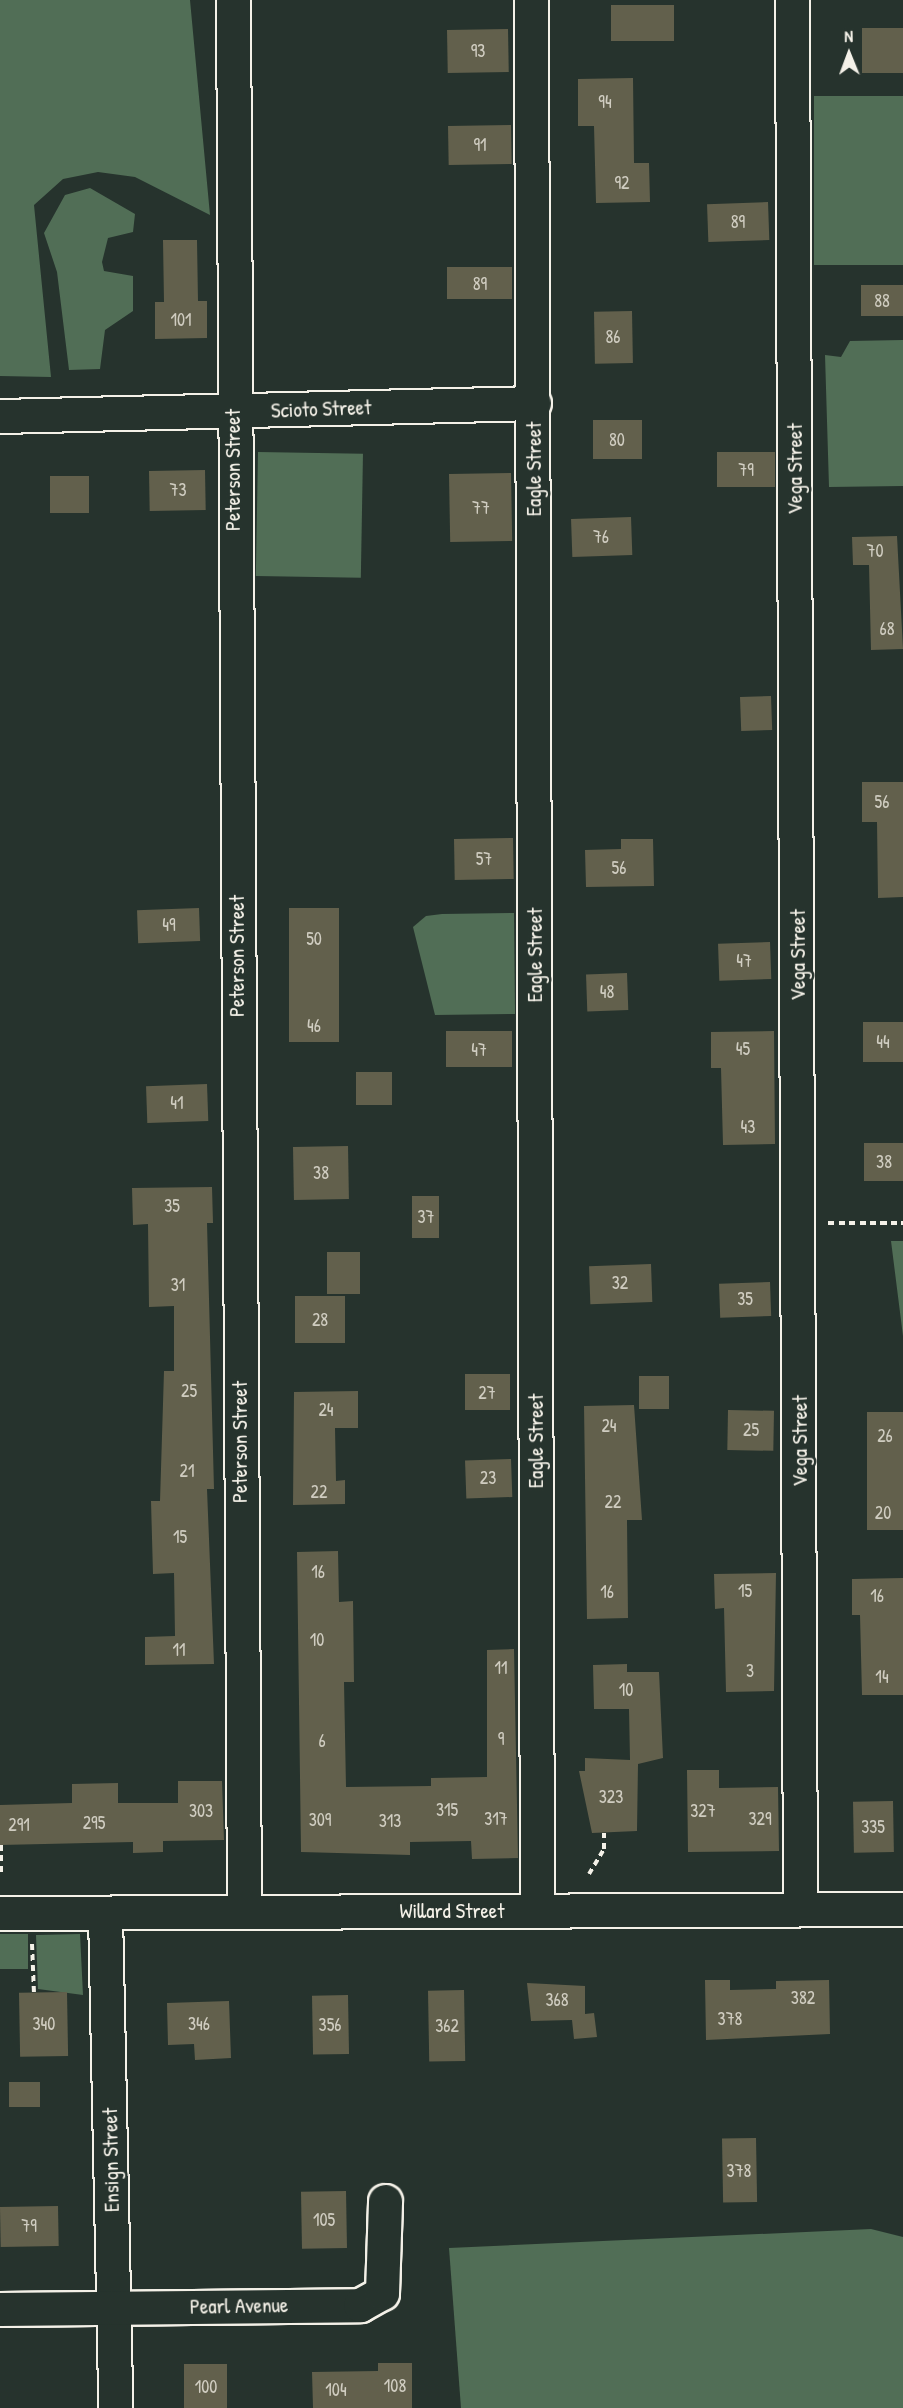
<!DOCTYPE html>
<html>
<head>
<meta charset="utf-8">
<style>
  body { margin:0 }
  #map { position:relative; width:903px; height:2408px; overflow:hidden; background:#26332d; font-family:"Patrick Hand",sans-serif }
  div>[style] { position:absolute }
  .green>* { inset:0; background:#516e56; transform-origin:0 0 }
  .building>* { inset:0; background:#62604c; transform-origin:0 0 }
  .path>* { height:4px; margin-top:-2px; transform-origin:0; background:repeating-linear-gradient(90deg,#f4f1e8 0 6px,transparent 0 10.5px) }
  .roads { filter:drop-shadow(2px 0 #f4f1e8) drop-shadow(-2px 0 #f4f1e8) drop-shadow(0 2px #f4f1e8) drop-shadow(0 -2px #f4f1e8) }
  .minor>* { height:33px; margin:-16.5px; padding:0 16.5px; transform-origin:16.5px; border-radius:16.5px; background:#26332d }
  .tertiary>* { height:33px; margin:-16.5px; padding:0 16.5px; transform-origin:16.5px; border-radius:16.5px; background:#26332d }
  span { translate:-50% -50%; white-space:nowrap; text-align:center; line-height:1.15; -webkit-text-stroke:5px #26332d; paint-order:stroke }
  .number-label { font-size:18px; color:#d0cdc1 }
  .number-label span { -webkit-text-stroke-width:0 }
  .street-label { font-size:21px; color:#f4f1e8 }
  .north { position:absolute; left:819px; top:24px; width:60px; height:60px; -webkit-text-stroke:4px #26332d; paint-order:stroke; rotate:359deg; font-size:16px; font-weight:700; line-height:24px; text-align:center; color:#f4f1e8 }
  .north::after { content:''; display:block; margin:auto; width:21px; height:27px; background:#f4f1e8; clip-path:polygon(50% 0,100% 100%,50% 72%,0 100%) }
</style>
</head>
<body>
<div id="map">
  <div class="green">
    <i style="clip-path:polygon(0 0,190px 0,210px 215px,135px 177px,98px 172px,63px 179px,34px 205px,51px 377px,0 376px)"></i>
    <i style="left:903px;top:96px;width:169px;height:89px;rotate:90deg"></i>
    <i style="clip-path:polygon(90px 188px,135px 214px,133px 232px,108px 238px,102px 262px,104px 271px,133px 276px,133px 311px,105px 330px,100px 369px,69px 370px,57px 272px,44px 233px,65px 195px)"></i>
    <i style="clip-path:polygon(903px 340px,903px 486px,829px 487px,825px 355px,841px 357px,850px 341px)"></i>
    <i style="left:258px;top:452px;width:105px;height:124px;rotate:1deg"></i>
    <i style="clip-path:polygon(514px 913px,515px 1014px,435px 1015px,413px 927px,426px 916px,442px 914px)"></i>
    <i style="clip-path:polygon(891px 1241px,903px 1241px,903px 1337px,903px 1336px)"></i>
    <i style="left:0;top:1934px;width:28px;height:35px"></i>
    <i style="clip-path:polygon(80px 1934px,83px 1995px,38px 1989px,36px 1935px)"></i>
    <i style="clip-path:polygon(871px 2229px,903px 2237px,903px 2408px,461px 2408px,449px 2248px)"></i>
  </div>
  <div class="building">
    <i style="left:674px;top:5px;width:36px;height:63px;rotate:90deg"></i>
    <i style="left:903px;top:28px;width:45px;height:41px;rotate:90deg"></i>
    <i style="left:508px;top:29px;width:43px;height:61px;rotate:89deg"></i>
    <i style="clip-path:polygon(633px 78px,634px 163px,649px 163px,650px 202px,596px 203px,594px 126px,578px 126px,578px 79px)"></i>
    <i style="left:511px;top:125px;width:39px;height:63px;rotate:89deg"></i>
    <i style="left:768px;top:202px;width:38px;height:61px;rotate:88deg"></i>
    <i style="clip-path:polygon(163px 240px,197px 240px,198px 301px,207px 301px,207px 338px,155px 339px,155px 302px,164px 302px)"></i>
    <i style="left:512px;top:267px;width:32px;height:65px;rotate:90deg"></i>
    <i style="left:903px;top:285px;width:31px;height:42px;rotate:90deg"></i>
    <i style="left:632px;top:311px;width:52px;height:38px;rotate:89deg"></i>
    <i style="left:642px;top:420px;width:39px;height:49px;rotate:90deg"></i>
    <i style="left:775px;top:452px;width:35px;height:58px;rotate:90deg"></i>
    <i style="left:205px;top:470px;width:40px;height:56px;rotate:89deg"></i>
    <i style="left:511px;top:473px;width:68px;height:62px;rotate:89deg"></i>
    <i style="left:50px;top:476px;width:39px;height:37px"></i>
    <i style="left:631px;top:517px;width:38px;height:60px;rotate:88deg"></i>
    <i style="clip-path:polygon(897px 536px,903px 649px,871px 650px,869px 565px,853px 565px,852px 537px)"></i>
    <i style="left:771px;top:696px;width:34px;height:31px;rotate:88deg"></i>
    <i style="clip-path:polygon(862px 782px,903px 782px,903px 897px,878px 898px,877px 822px,862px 822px)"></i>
    <i style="left:513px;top:838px;width:41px;height:59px;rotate:89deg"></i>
    <i style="clip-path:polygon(621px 839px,653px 839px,654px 886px,586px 887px,585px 850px,621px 849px)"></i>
    <i style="left:199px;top:908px;width:33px;height:62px;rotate:88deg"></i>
    <i style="left:289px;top:908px;width:50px;height:134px"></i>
    <i style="left:770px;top:942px;width:37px;height:52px;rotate:88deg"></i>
    <i style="left:627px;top:973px;width:37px;height:41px;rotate:88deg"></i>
    <i style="left:903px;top:1022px;width:40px;height:40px;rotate:90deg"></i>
    <i style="left:512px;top:1031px;width:36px;height:66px;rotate:90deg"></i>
    <i style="clip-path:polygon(774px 1031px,775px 1144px,723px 1145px,721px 1068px,711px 1068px,711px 1032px)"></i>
    <i style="left:356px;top:1072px;width:36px;height:33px"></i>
    <i style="left:207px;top:1084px;width:37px;height:61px;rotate:88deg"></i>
    <i style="left:903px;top:1143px;width:38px;height:39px;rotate:90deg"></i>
    <i style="left:348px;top:1146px;width:53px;height:55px;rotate:89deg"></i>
    <i style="clip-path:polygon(212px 1187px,213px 1223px,207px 1223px,214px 1489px,207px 1489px,214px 1664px,145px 1665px,145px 1637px,175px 1636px,174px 1573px,153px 1574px,151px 1501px,160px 1501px,164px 1371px,174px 1371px,174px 1306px,149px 1307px,148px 1224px,133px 1225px,132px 1188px)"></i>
    <i style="left:412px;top:1196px;width:27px;height:42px"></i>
    <i style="left:327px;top:1252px;width:33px;height:42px"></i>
    <i style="left:651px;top:1264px;width:38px;height:62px;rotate:88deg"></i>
    <i style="left:770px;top:1282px;width:34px;height:51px;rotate:88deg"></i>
    <i style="left:345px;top:1296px;width:47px;height:50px;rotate:90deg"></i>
    <i style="left:510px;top:1374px;width:36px;height:45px;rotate:90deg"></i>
    <i style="left:639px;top:1376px;width:30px;height:33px"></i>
    <i style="clip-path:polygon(358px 1391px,358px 1428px,335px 1428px,336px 1481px,345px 1480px,345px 1504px,293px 1505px,294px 1392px)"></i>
    <i style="clip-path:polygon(634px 1405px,642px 1520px,627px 1520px,628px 1618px,587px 1619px,584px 1406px)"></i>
    <i style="left:728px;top:1410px;width:46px;height:40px;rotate:1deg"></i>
    <i style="left:903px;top:1412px;width:118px;height:36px;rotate:90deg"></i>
    <i style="left:511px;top:1459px;width:38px;height:46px;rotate:88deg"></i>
    <i style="clip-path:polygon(338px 1551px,339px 1602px,353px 1601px,354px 1682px,344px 1682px,346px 1787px,431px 1786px,431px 1778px,487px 1777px,487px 1650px,514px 1649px,518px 1858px,472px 1859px,471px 1841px,410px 1842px,410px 1855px,301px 1852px,297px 1552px)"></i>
    <i style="clip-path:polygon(776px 1573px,774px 1691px,726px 1692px,724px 1608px,715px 1609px,714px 1574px)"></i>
    <i style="clip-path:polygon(903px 1578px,903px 1695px,862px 1695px,860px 1615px,852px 1615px,852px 1579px)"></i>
    <i style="clip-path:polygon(627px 1664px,627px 1672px,659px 1672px,663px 1758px,638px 1764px,637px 1831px,592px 1833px,579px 1771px,585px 1771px,585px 1758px,630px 1760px,629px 1709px,594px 1709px,593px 1665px)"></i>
    <i style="clip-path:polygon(687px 1770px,719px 1770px,719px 1788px,778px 1787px,779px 1851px,688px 1852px)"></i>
    <i style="clip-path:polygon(178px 1781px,222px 1781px,224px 1840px,163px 1841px,163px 1852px,133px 1853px,133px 1842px,0 1845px,0 1805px,72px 1803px,72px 1784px,118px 1783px,118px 1803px,178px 1803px)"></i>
    <i style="left:893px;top:1801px;width:51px;height:40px;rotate:89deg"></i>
    <i style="clip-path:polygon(705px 1980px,730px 1980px,730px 1990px,776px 1989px,776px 1981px,829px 1980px,830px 2034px,706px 2040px)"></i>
    <i style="clip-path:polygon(527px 1983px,585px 1986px,585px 2014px,594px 2013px,597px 2037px,574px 2039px,572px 2020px,531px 2021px)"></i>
    <i style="left:464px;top:1990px;width:71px;height:36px;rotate:89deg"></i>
    <i style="left:67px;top:1992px;width:64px;height:48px;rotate:89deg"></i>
    <i style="left:348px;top:1995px;width:59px;height:36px;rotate:89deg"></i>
    <i style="clip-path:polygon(229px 2001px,231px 2058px,195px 2060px,194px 2044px,168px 2045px,167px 2003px)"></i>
    <i style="left:9px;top:2082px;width:31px;height:25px"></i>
    <i style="left:756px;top:2138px;width:64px;height:34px;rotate:89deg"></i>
    <i style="left:346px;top:2191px;width:57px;height:45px;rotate:89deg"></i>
    <i style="left:58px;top:2206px;width:40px;height:58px;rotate:89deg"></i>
    <i style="clip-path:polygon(378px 2363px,412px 2363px,412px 2408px,313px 2408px,312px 2372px,378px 2371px)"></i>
    <i style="left:227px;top:2364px;width:44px;height:43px;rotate:90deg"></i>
  </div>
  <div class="path">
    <i style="left:828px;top:1223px;width:75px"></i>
    <i style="left:1px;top:1845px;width:31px;rotate:90deg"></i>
    <i style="left:589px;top:1874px;width:29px;rotate:-59deg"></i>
    <i style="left:604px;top:1849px;width:16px;rotate:-90deg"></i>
    <i style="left:32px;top:1944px;width:49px;rotate:87.7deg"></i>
  </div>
  <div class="roads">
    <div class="minor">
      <i style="left:233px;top:0;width:1912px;rotate:89.67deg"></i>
      <i style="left:531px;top:0;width:1911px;rotate:89.82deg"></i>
      <i style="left:792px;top:0;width:1909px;rotate:89.76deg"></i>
      <i style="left:0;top:416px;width:534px;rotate:-1.39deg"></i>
      <i style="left:105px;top:1913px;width:495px;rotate:88.8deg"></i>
      <i style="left:0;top:2309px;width:360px;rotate:-0.6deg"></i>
      <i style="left:360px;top:2305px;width:25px;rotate:-29deg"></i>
      <i style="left:382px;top:2293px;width:92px;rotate:-88.1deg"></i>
    </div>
    <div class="tertiary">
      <i style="left:0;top:1913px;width:903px;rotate:-0.25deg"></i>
    </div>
  </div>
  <div class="number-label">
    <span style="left:478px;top:51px">93</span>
    <span style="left:605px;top:102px">94</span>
    <span style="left:480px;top:145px">91</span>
    <span style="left:622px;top:183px">92</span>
    <span style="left:738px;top:222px">89</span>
    <span style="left:480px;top:284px">89</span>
    <span style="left:882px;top:301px">88</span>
    <span style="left:181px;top:320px">101</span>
    <span style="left:613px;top:337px">86</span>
    <span style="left:617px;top:440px">80</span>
    <span style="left:746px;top:470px">79</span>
    <span style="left:178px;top:490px">73</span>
    <span style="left:481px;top:508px">77</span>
    <span style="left:601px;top:537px">76</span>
    <span style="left:875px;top:551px">70</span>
    <span style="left:887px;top:629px">68</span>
    <span style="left:882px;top:802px">56</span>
    <span style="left:484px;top:859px">57</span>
    <span style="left:619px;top:868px">56</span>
    <span style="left:169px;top:925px">49</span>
    <span style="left:314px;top:939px">50</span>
    <span style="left:744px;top:961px">47</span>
    <span style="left:607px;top:992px">48</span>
    <span style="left:314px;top:1026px">46</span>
    <span style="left:883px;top:1042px">44</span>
    <span style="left:743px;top:1049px">45</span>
    <span style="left:479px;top:1050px">47</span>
    <span style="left:177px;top:1103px">41</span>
    <span style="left:748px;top:1127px">43</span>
    <span style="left:884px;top:1162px">38</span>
    <span style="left:321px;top:1173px">38</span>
    <span style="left:172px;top:1206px">35</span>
    <span style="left:426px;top:1217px">37</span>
    <span style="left:620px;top:1283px">32</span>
    <span style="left:178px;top:1285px">31</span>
    <span style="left:745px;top:1299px">35</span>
    <span style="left:320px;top:1320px">28</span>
    <span style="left:189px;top:1391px">25</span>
    <span style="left:487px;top:1393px">27</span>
    <span style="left:326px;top:1410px">24</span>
    <span style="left:609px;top:1426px">24</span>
    <span style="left:751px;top:1430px">25</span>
    <span style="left:885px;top:1436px">26</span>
    <span style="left:187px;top:1471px">21</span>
    <span style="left:488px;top:1478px">23</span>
    <span style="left:319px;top:1492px">22</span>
    <span style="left:613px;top:1502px">22</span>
    <span style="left:883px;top:1513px">20</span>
    <span style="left:180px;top:1537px">15</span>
    <span style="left:318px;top:1572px">16</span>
    <span style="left:745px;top:1591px">15</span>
    <span style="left:607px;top:1592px">16</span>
    <span style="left:877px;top:1596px">16</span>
    <span style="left:317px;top:1640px">10</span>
    <span style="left:179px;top:1650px">11</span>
    <span style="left:501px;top:1668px">11</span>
    <span style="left:750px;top:1671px">3</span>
    <span style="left:882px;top:1677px">14</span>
    <span style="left:626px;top:1690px">10</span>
    <span style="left:501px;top:1739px">9</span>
    <span style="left:322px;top:1741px">6</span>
    <span style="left:611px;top:1797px">323</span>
    <span style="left:447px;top:1810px">315</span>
    <span style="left:201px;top:1811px">303</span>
    <span style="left:703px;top:1811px">327</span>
    <span style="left:496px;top:1819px">317</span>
    <span style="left:760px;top:1819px">329</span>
    <span style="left:320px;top:1820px">309</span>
    <span style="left:390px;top:1821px">313</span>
    <span style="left:94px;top:1823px">295</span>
    <span style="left:19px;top:1825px">291</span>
    <span style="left:873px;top:1827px">335</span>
    <span style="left:803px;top:1998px">382</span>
    <span style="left:557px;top:2000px">368</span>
    <span style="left:730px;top:2019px">378</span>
    <span style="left:44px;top:2024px">340</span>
    <span style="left:199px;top:2024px">346</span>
    <span style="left:330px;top:2025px">356</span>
    <span style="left:447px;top:2026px">362</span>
    <span style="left:739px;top:2171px">378</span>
    <span style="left:324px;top:2220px">105</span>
    <span style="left:29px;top:2226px">79</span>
    <span style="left:395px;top:2386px">108</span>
    <span style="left:206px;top:2387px">100</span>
    <span style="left:336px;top:2390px">104</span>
  </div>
  <div class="street-label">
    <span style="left:321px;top:409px;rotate:-2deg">Scioto Street</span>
    <span style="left:534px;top:469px;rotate:-90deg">Eagle Street</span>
    <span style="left:795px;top:469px;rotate:-90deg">Vega Street</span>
    <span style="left:233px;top:470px;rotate:-90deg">Peterson Street</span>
    <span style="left:535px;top:955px;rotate:-90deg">Eagle Street</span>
    <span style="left:798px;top:955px;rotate:-90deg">Vega Street</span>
    <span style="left:237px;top:956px;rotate:-90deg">Peterson Street</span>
    <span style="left:536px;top:1441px;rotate:-90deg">Eagle Street</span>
    <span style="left:800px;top:1441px;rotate:-90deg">Vega Street</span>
    <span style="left:240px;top:1442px;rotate:-90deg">Peterson Street</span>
    <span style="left:452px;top:1911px">Willard Street</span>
    <span style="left:111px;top:2160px;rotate:-91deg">Ensign Street</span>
    <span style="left:239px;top:2306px;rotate:-1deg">Pearl Avenue</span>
  </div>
  <div class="north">N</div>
</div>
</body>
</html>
